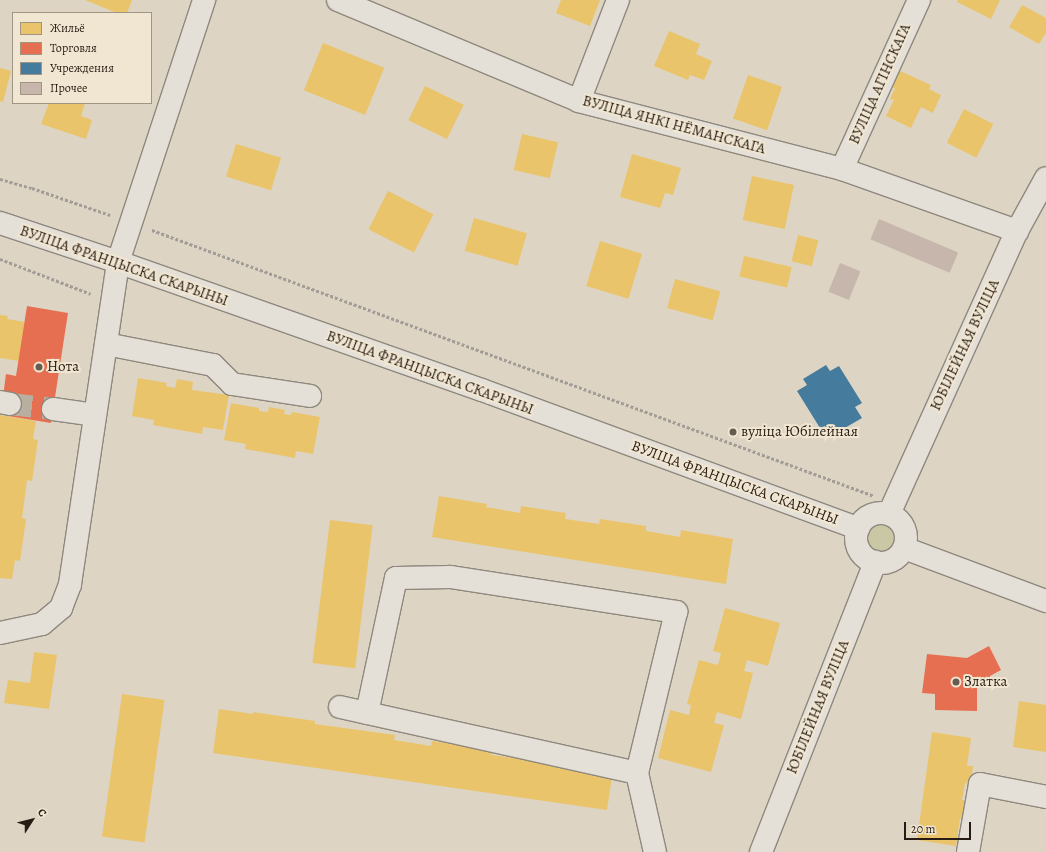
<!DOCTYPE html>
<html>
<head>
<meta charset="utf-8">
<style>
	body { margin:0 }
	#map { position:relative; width:1046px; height:852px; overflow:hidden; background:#ddd4c3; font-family:Alegreya,serif }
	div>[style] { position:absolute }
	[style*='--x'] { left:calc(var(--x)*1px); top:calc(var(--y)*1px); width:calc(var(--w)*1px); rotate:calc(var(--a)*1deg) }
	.green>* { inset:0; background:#cac7a4 }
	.round { border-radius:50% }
	.homes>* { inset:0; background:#e9c46a; transform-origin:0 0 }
	.shops>* { inset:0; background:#e76f51 }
	.public>* { inset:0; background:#457b9d }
	.building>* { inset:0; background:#c6b6ab; transform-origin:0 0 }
	.minor-tunnel>* { height:22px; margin-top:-11px; transform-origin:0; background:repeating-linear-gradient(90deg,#b9afa0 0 22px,transparent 0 33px) }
	.path>* { height:2.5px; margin-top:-1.25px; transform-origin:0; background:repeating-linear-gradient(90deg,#a29d96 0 3px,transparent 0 5px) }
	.roads { filter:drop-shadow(1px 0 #8e887e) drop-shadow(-1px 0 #8e887e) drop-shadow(0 1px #8e887e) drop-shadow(0 -1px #8e887e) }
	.minor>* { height:22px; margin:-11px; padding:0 11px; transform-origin:11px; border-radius:11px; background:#e5e0d7 }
	.minor>.ring { margin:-11px; padding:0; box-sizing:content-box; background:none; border:22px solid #e5e0d7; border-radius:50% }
	.dots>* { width:11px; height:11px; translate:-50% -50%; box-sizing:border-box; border:2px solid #f0e6d1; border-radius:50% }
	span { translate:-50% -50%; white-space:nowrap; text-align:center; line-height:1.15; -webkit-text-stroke:4px #f0e6d1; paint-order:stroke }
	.street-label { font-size:15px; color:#271b13 }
	.poi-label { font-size:15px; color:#271b13 }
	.left { translate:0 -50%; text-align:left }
	.legend { position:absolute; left:12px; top:12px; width:140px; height:92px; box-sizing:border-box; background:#f0e6d1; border:1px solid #a09585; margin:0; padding:5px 7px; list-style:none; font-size:12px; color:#271b13 }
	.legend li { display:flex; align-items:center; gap:8px; height:20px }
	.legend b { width:20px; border:1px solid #a09585 }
	.north { position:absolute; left:12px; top:800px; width:40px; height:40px; -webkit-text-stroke:3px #f0e6d1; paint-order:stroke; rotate:54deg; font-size:11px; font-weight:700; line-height:16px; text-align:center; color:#271b13 }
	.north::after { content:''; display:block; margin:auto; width:14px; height:18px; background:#271b13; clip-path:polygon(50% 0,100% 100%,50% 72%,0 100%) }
	.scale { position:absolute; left:904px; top:822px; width:67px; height:18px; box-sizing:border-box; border:2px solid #271b13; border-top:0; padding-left:5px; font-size:12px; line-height:14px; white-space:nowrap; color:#271b13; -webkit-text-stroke:3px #f0e6d1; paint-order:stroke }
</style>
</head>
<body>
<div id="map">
	<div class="green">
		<div class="round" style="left:867px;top:525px;width:28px;height:28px"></div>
	</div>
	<div class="homes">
		<div style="clip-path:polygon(85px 0,132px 0,127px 13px,117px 13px)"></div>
		<div style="clip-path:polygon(561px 0,600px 0,590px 26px,556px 13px)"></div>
		<div style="clip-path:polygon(958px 0,1000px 0,991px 19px,957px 2px)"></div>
		<div style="clip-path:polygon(1022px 5px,1046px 18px,1046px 33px,1039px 44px,1009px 27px)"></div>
		<div style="clip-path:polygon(669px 31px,700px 44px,696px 54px,712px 61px,704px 80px,690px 75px,688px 80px,654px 66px)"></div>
		<div style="left:323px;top:43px;width:66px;height:51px;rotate:22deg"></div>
		<div style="clip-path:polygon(0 68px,11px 71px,3px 102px,0 101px)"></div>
		<div style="clip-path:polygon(900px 71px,931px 85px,929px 89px,941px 95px,933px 113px,921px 107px,911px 128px,886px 116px,894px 100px,890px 99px,895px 88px,892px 87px)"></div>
		<div style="left:748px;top:75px;width:36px;height:46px;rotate:19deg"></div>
		<div style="left:425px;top:86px;width:43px;height:38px;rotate:26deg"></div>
		<div style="clip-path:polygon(49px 103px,85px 103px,81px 116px,92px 120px,86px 139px,41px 124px)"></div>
		<div style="left:964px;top:109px;width:33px;height:38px;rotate:27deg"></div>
		<div style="left:522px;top:134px;width:37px;height:37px;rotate:13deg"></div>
		<div style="left:236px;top:144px;width:47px;height:34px;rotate:17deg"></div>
		<div style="clip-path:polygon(632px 154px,681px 168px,673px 195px,665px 193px,660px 208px,620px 197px)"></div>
		<div style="left:752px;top:176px;width:43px;height:45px;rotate:12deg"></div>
		<div style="left:388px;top:191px;width:51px;height:43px;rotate:27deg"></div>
		<div style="left:474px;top:218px;width:55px;height:34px;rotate:16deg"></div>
		<div style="left:798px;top:235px;width:21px;height:27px;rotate:14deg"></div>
		<div style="left:600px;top:241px;width:44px;height:47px;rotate:17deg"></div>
		<div style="left:744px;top:256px;width:49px;height:21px;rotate:13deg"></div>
		<div style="left:675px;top:279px;width:47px;height:30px;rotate:15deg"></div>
		<div style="clip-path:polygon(0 315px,8px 316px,7px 319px,25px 322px,19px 361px,0 358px)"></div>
		<div style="clip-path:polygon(138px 378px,167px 383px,166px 386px,175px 388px,177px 379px,193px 382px,192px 390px,229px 395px,223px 430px,203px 427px,202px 434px,153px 425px,154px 420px,132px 416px)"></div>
		<div style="clip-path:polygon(231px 403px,259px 408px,259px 411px,268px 412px,269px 407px,285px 410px,284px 414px,291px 415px,292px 412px,320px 417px,313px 454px,296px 451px,295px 458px,245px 449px,246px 444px,224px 440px)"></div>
		<div style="clip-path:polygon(0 415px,36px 421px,33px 439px,38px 440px,32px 481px,27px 480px,22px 518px,26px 519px,20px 561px,15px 560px,12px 579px,0 578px)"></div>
		<div style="clip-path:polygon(439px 496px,487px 504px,486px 507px,520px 513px,521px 506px,566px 513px,565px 519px,599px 524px,600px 519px,646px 526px,646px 531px,680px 537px,681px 530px,733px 539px,726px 584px,432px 537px)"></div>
		<div style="left:330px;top:520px;width:43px;height:144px;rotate:7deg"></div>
		<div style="clip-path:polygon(725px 608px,780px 623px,768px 666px,747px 660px,744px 671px,753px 673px,741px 719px,717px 712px,714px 723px,724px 725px,711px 772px,658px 758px,670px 710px,689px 715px,691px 705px,687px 704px,699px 660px,718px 665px,721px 653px,713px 651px)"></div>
		<div style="clip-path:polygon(34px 652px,57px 655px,49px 709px,4px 703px,8px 680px,30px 683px)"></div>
		<div style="left:122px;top:694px;width:43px;height:144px;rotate:8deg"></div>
		<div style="clip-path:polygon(1019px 701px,1046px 705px,1046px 752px,1013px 747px)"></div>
		<div style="clip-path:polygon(219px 709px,253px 714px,253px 712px,315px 721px,315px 724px,395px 735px,394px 740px,431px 746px,432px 741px,493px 750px,492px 755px,513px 758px,514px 753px,613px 770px,607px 810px,213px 753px)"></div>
		<div style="clip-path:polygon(932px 732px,971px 738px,967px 766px,973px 766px,971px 784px,965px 783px,962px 800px,969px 801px,967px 819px,960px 818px,956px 846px,917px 840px)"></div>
	</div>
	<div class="shops">
		<div style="clip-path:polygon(27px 306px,68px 313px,51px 423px,8px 416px,11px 398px,3px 397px,6px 374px,16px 376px)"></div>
		<div style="clip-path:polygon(989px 646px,1001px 670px,990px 676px,988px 687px,977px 688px,977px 711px,935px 710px,935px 694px,922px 693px,927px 654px,967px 658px)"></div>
	</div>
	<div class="public">
		<div style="clip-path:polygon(826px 365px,830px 371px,839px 366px,862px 403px,855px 407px,862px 418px,831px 436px,825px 426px,820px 428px,797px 391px,807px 385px,803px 379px)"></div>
	</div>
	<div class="building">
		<div style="left:879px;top:219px;width:86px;height:22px;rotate:23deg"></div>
		<div style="left:840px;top:263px;width:22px;height:31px;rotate:22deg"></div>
	</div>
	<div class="minor-tunnel">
		<div style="--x:10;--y:404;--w:43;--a:6.6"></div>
	</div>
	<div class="path">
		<div style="--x:0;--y:179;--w:33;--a:16"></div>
		<div style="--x:32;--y:188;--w:83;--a:19.1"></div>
		<div style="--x:152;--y:230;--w:769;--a:20.22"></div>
		<div style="--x:0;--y:259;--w:97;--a:21"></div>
	</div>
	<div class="roads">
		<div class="minor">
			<div style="--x:338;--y:0;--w:261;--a:22.7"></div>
			<div style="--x:579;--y:101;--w:272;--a:14.5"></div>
			<div style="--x:842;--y:169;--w:186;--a:19.5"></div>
			<div style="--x:579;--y:101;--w:108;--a:-68.9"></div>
			<div style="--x:842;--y:169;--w:186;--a:-65.5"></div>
			<div style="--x:0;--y:223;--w:124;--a:18.3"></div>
			<div style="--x:118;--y:262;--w:386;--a:19.4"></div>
			<div style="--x:482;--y:390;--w:401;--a:20.2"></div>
			<div style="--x:106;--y:344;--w:109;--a:11.1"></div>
			<div style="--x:213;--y:365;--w:27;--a:45"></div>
			<div style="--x:232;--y:384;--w:79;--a:8.7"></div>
			<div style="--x:0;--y:402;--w:10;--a:11"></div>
			<div style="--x:53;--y:409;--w:42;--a:8.1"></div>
			<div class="ring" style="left:856px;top:513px;width:28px;height:28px"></div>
			<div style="--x:889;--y:514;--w:311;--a:-65.7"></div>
			<div style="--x:1017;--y:231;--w:60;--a:-61.3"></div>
			<div style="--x:904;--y:548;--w:152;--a:20.5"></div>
			<div style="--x:0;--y:633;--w:43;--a:-12.1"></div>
			<div style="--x:42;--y:624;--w:25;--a:-40"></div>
			<div style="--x:61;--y:608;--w:26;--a:-69"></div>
			<div style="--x:70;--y:584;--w:326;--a:-81.5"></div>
			<div style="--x:118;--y:262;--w:276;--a:-71.8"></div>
			<div style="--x:340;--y:707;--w:304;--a:12.5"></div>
			<div style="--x:637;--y:773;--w:81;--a:77.2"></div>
			<div style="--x:367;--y:713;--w:138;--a:-77.9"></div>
			<div style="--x:396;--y:578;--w:55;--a:-1"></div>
			<div style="--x:451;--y:577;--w:228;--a:8.8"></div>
			<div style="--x:676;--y:612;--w:166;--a:103.6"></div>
			<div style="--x:761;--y:852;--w:312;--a:-68.5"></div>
			<div style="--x:968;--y:852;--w:69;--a:-80"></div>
			<div style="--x:980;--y:784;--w:67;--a:11.1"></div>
		</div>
	</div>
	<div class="dots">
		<div style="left:39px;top:367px;background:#675c51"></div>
		<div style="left:733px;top:432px;background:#675c51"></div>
		<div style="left:956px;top:682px;background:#675c51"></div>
	</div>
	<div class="street-label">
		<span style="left:880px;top:84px;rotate:-66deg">ВУЛІЦА АГІНСКАГА</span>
		<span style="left:674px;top:125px;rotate:15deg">ВУЛІЦА ЯНКІ НЁМАНСКАГА</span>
		<span style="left:124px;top:266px;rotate:19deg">ВУЛІЦА ФРАНЦЫСКА СКАРЫНЫ</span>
		<span style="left:965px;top:345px;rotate:-65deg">ЮБІЛЕЙНАЯ ВУЛІЦА</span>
		<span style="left:430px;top:373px;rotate:20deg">ВУЛІЦА ФРАНЦЫСКА СКАРЫНЫ</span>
		<span style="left:735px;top:483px;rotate:20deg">ВУЛІЦА ФРАНЦЫСКА СКАРЫНЫ</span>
		<span style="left:818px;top:707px;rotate:-68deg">ЮБІЛЕЙНАЯ ВУЛІЦА</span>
	</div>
	<div class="poi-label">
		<span class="left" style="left:47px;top:367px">Нота</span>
		<span class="left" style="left:741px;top:432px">вуліца Юбілейная</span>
		<span class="left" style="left:964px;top:682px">Златка</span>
	</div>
	<ul class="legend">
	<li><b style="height:11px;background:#e9c46a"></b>Жильё</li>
	<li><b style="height:11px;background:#e76f51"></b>Торговля</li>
	<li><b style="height:11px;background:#457b9d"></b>Учреждения</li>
	<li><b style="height:11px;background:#c6b6ab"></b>Прочее</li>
	</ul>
	<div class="north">С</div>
	<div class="scale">20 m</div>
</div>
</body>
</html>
